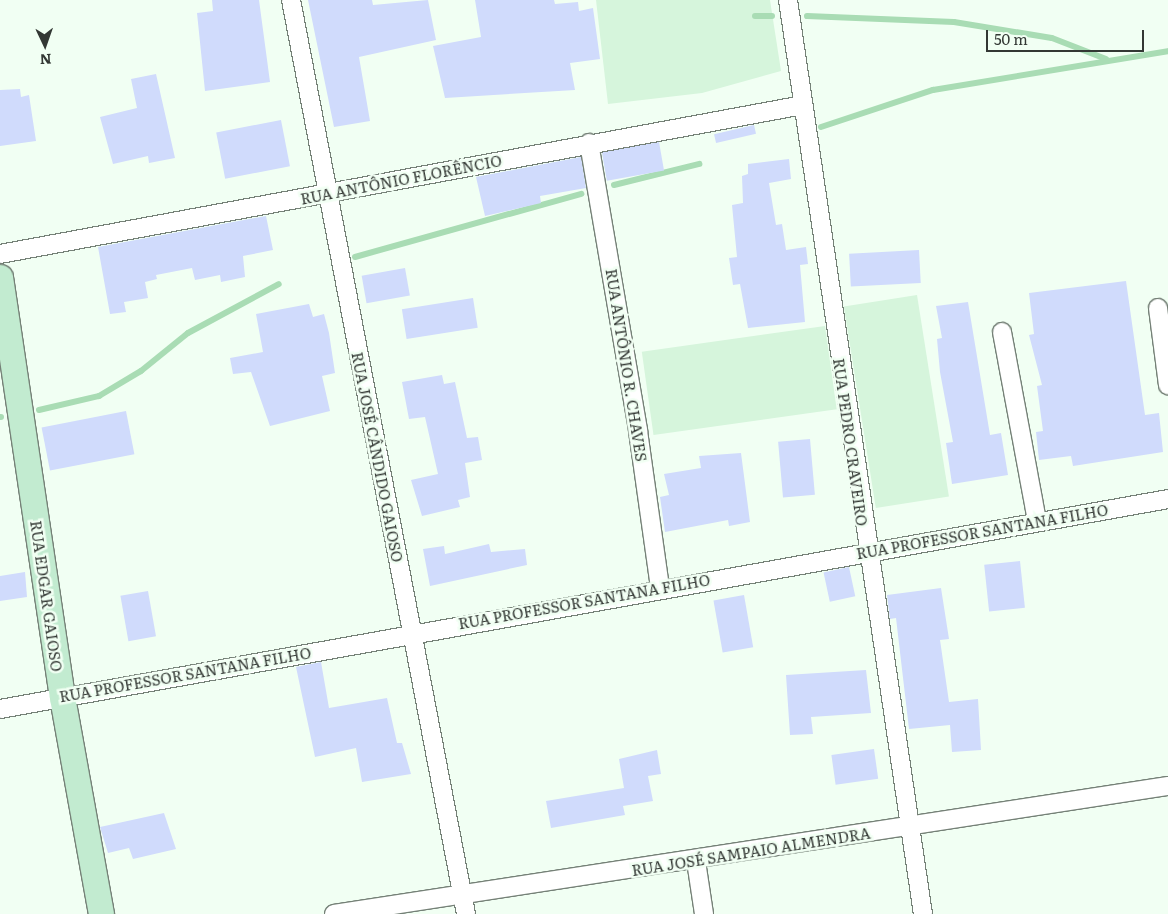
<!DOCTYPE html>
<html>
<head>
<meta charset="utf-8">
<style>
	body { margin:0 }
	#map { position:relative; width:1168px; height:914px; overflow:hidden; background:#f1fff3; font-family:Literata,serif }
	div>[style] { position:absolute }
	[style*='--x'] { left:calc(var(--x)*1px); top:calc(var(--y)*1px); width:calc(var(--w)*1px); rotate:calc(var(--a)*1deg) }
	.green>* { inset:0; background:#d6f5dc; transform-origin:0 0 }
	.stream>* { height:6px; margin:-3px; padding:0 3px; transform-origin:3px; border-radius:3px; background:#a9dcb4 }
	.building>* { inset:0; background:#d0dbfc; transform-origin:0 0 }
	.roads { filter:drop-shadow(1px 0 #758177) drop-shadow(-1px 0 #758177) drop-shadow(0 1px #758177) drop-shadow(0 -1px #758177) }
	.minor>* { height:18px; margin:-9px; padding:0 9px; transform-origin:9px; border-radius:9px; background:#fff }
	.secondary>* { height:25px; margin:-12.5px; padding:0 12.5px; transform-origin:12.5px; border-radius:12.5px; background:#c2ebd0 }
	span { translate:-50% -50%; white-space:nowrap; text-align:center; line-height:1.15; -webkit-text-stroke:5px #f1fff3; paint-order:stroke }
	.street-label { font-size:15px; color:#333834 }
	.north { position:absolute; left:20px; top:20px; width:50px; height:50px; -webkit-text-stroke:4px #f1fff3; paint-order:stroke; rotate:177deg; font-size:14px; font-weight:700; line-height:20px; text-align:center; color:#333834 }
	.north::after { content:''; display:block; margin:auto; width:18px; height:22px; background:#333834; clip-path:polygon(50% 0,100% 100%,50% 72%,0 100%) }
	.scale { position:absolute; left:986px; top:30px; width:158px; height:22px; box-sizing:border-box; border:2px solid #333834; border-top:0; padding-left:6px; font-size:15px; line-height:18px; white-space:nowrap; color:#333834; -webkit-text-stroke:4px #f1fff3; paint-order:stroke }
</style>
</head>
<body>
<div id="map">
	<div class="green">
		<div style="clip-path:polygon(596px 0,770px 0,781px 71px,702px 93px,608px 104px)"></div>
		<div style="left:917px;top:295px;width:204px;height:74px;rotate:81deg"></div>
		<div style="left:825px;top:326px;width:84px;height:185px;rotate:82deg"></div>
	</div>
	<div class="stream">
		<div style="--x:755;--y:16;--w:17;--a:0"></div>
		<div style="--x:807;--y:16;--w:147;--a:2.3"></div>
		<div style="--x:954;--y:22;--w:99;--a:9.3"></div>
		<div style="--x:1052;--y:38;--w:58;--a:21.3"></div>
		<div style="--x:821;--y:127;--w:118;--a:-18.3"></div>
		<div style="--x:933;--y:90;--w:238;--a:-9.4"></div>
		<div style="--x:614;--y:185;--w:88;--a:-13.9"></div>
		<div style="--x:355;--y:257;--w:235;--a:-15.6"></div>
		<div style="--x:39;--y:410;--w:62;--a:-13.1"></div>
		<div style="--x:99;--y:396;--w:49;--a:-30.8"></div>
		<div style="--x:141;--y:371;--w:60;--a:-39"></div>
		<div style="--x:188;--y:333;--w:103;--a:-28.3"></div>
		<div style="--x:0;--y:417;--w:1;--a:0"></div>
	</div>
	<div class="building">
		<div style="clip-path:polygon(212px 0,259px 0,270px 82px,205px 91px,197px 13px,213px 11px)"></div>
		<div style="clip-path:polygon(308px 0,372px 0,373px 5px,428px 0,436px 40px,359px 57px,370px 121px,334px 127px)"></div>
		<div style="clip-path:polygon(475px 0,554px 0,555px 4px,578px 2px,579px 11px,593px 8px,600px 59px,570px 63px,575px 90px,445px 98px,433px 46px,481px 37px)"></div>
		<div style="clip-path:polygon(156px 74px,175px 158px,149px 163px,148px 156px,113px 164px,100px 117px,137px 108px,131px 79px)"></div>
		<div style="clip-path:polygon(20px 89px,21px 97px,29px 95px,36px 141px,0 146px,0 90px)"></div>
		<div style="left:281px;top:120px;width:47px;height:66px;rotate:79deg"></div>
		<div style="left:754px;top:125px;width:9px;height:41px;rotate:77deg"></div>
		<div style="left:659px;top:142px;width:29px;height:58px;rotate:80deg"></div>
		<div style="clip-path:polygon(581px 157px,586px 188px,540px 196px,541px 203px,485px 216px,476px 177px)"></div>
		<div style="clip-path:polygon(789px 159px,791px 179px,769px 183px,776px 225px,782px 224px,786px 250px,806px 247px,808px 264px,800px 265px,805px 322px,748px 328px,740px 284px,733px 285px,729px 258px,737px 257px,732px 205px,743px 203px,742px 176px,748px 174px,748px 164px)"></div>
		<div style="clip-path:polygon(266px 216px,273px 250px,243px 256px,245px 277px,221px 282px,220px 275px,195px 280px,192px 268px,156px 275px,157px 279px,145px 282px,148px 298px,124px 302px,126px 312px,110px 314px,98px 247px)"></div>
		<div style="left:919px;top:250px;width:33px;height:70px;rotate:87deg"></div>
		<div style="left:405px;top:268px;width:28px;height:44px;rotate:80deg"></div>
		<div style="clip-path:polygon(1126px 281px,1145px 415px,1159px 413px,1163px 452px,1073px 466px,1071px 456px,1039px 460px,1036px 432px,1043px 431px,1037px 386px,1042px 385px,1029px 335px,1034px 334px,1029px 293px)"></div>
		<div style="left:473px;top:298px;width:30px;height:72px;rotate:81deg"></div>
		<div style="clip-path:polygon(968px 302px,990px 435px,1001px 433px,1008px 475px,952px 484px,946px 443px,953px 442px,940px 372px,937px 339px,942px 338px,936px 306px)"></div>
		<div style="clip-path:polygon(309px 304px,313px 317px,324px 314px,329px 333px,335px 373px,322px 376px,330px 411px,270px 426px,251px 372px,233px 374px,230px 358px,263px 352px,256px 314px)"></div>
		<div style="clip-path:polygon(442px 375px,444px 384px,455px 382px,467px 438px,478px 437px,482px 460px,465px 463px,470px 497px,458px 500px,460px 507px,422px 516px,411px 480px,438px 474px,425px 417px,409px 419px,402px 382px)"></div>
		<div style="left:126px;top:411px;width:44px;height:86px;rotate:79deg"></div>
		<div style="left:810px;top:439px;width:56px;height:32px;rotate:85deg"></div>
		<div style="clip-path:polygon(741px 453px,750px 522px,729px 526px,728px 520px,665px 532px,660px 497px,669px 495px,664px 474px,701px 468px,699px 456px)"></div>
		<div style="clip-path:polygon(489px 544px,491px 552px,525px 549px,527px 565px,430px 586px,423px 549px,444px 546px,445px 554px)"></div>
		<div style="left:1020px;top:561px;width:47px;height:36px;rotate:84deg"></div>
		<div style="left:849px;top:567px;width:30px;height:26px;rotate:78deg"></div>
		<div style="clip-path:polygon(25px 572px,27px 597px,0 601px,0 576px)"></div>
		<div style="clip-path:polygon(941px 588px,949px 639px,940px 640px,949px 702px,978px 699px,981px 750px,952px 752px,950px 725px,909px 729px,896px 618px,890px 619px,887px 595px)"></div>
		<div style="left:148px;top:591px;width:46px;height:28px;rotate:80deg"></div>
		<div style="left:744px;top:595px;width:53px;height:31px;rotate:80deg"></div>
		<div style="clip-path:polygon(321px 662px,329px 708px,387px 698px,397px 743px,402px 743px,411px 774px,362px 782px,356px 748px,315px 757px,296px 667px)"></div>
		<div style="clip-path:polygon(866px 670px,871px 713px,811px 717px,813px 734px,790px 735px,786px 675px)"></div>
		<div style="left:874px;top:749px;width:30px;height:43px;rotate:82deg"></div>
		<div style="clip-path:polygon(657px 750px,661px 774px,648px 776px,653px 801px,623px 806px,625px 815px,551px 828px,546px 801px,624px 788px,619px 759px)"></div>
		<div style="clip-path:polygon(164px 813px,176px 849px,133px 859px,129px 848px,108px 853px,100px 827px)"></div>
	</div>
	<div class="roads">
		<div class="minor">
			<div style="--x:291;--y:0;--w:931;--a:79.16"></div>
			<div style="--x:788;--y:0;--w:924;--a:81.6"></div>
			<div style="--x:589;--y:143;--w:292;--a:80.3"></div>
			<div style="--x:638;--y:431;--w:158;--a:82"></div>
			<div style="--x:0;--y:254;--w:817;--a:-10.51"></div>
			<div style="--x:1158;--y:308;--w:78;--a:82.6"></div>
			<div style="--x:1002;--y:332;--w:192;--a:79.5"></div>
			<div style="--x:0;--y:709;--w:1187;--a:-10.19"></div>
			<div style="--x:696;--y:861;--w:54;--a:81.4"></div>
			<div style="--x:334;--y:914;--w:844;--a:-8.73"></div>
		</div>
		<div class="secondary">
			<div style="--x:0;--y:277;--w:425;--a:81.6"></div>
			<div style="--x:62;--y:697;--w:220;--a:79.8"></div>
		</div>
	</div>
	<div class="street-label">
		<span style="left:401px;top:179px;rotate:-11deg">RUA ANTÔNIO FLORÊNCIO</span>
		<span style="left:627px;top:365px;rotate:81deg">RUA ANTÔNIO R. CHAVES</span>
		<span style="left:851px;top:442px;rotate:82deg">RUA PEDRO CRAVEIRO</span>
		<span style="left:378px;top:457px;rotate:79deg">RUA JOSÉ CÂNDIDO GAIOSO</span>
		<span style="left:982px;top:531px;rotate:-10deg">RUA PROFESSOR SANTANA FILHO</span>
		<span style="left:47px;top:596px;rotate:82deg">RUA EDGAR GAIOSO</span>
		<span style="left:584px;top:601px;rotate:-10deg">RUA PROFESSOR SANTANA FILHO</span>
		<span style="left:185px;top:674px;rotate:-10deg">RUA PROFESSOR SANTANA FILHO</span>
		<span style="left:751px;top:851px;rotate:-9deg">RUA JOSÉ SAMPAIO ALMENDRA</span>
	</div>
	<div class="north">N</div>
	<div class="scale">50 m</div>
</div>
</body>
</html>
